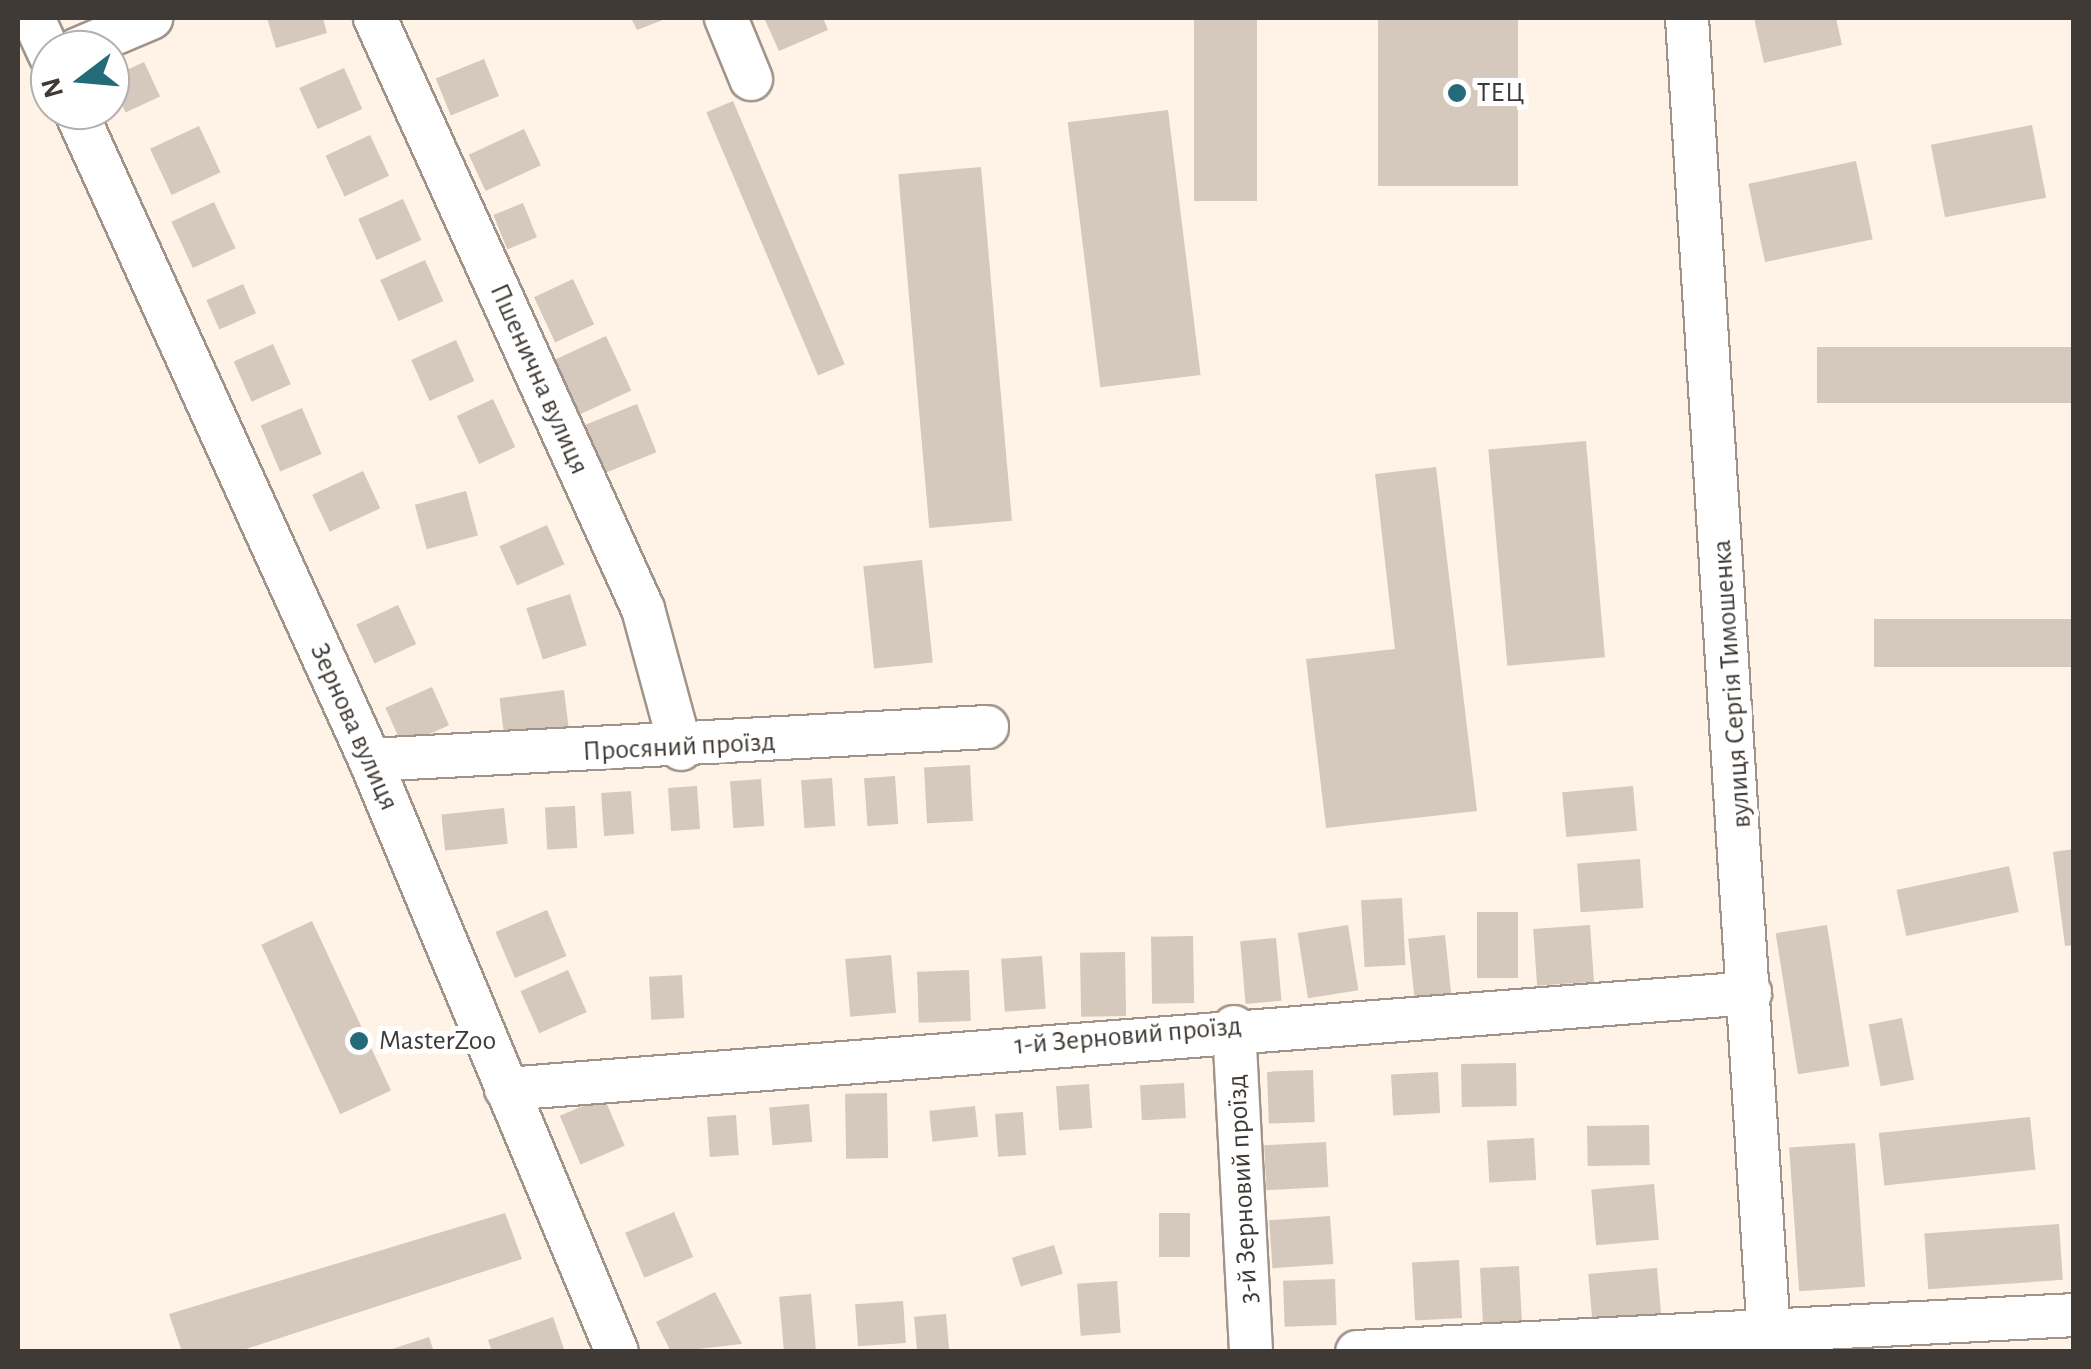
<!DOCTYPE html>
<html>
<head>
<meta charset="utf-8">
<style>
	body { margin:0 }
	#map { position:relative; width:2091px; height:1369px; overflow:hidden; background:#fff2e7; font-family:"Alegreya Sans",sans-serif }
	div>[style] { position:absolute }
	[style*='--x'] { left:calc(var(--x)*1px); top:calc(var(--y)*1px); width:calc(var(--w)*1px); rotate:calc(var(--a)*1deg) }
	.building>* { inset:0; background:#d5c8bd; transform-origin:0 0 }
	.roads { filter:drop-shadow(2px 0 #a0948a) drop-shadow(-2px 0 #a0948a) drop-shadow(0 2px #a0948a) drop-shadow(0 -2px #a0948a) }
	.minor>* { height:42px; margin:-21px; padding:0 21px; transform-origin:21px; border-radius:21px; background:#fff }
	.dots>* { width:28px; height:28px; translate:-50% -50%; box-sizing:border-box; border:5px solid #fff; border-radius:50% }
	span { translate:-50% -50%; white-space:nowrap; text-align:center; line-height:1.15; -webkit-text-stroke:10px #fff; paint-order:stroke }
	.poi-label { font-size:28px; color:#3f3a35 }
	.left { translate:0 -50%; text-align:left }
	.street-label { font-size:28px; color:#3f3a35 }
	.frame { position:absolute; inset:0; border:20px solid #3f3a35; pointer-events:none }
	.north { position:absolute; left:30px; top:30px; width:100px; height:100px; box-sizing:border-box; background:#fff; border:2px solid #b2b0ae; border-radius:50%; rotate:254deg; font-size:28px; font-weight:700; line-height:40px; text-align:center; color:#3f3a35 }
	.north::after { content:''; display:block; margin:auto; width:35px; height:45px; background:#246b79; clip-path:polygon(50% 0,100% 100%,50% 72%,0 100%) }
</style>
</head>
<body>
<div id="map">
	<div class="building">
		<div style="clip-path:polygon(267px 18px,323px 18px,327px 33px,276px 48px)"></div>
		<div style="clip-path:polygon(631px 18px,668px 18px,637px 30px)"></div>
		<div style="clip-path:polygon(764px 18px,823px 18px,828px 30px,779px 51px)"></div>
		<div style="left:1194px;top:18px;width:63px;height:183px"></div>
		<div style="left:1378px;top:18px;width:140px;height:168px"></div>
		<div style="clip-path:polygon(1754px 18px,1836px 18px,1842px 45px,1764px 63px)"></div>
		<div style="left:484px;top:59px;width:40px;height:52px;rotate:68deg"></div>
		<div style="left:144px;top:62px;width:38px;height:38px;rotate:65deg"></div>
		<div style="left:344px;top:68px;width:45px;height:49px;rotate:66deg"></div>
		<div style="left:733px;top:101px;width:286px;height:29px;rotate:67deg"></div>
		<div style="left:1168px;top:110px;width:267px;height:101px;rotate:83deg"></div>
		<div style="left:2032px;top:125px;width:74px;height:103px;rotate:79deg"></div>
		<div style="left:199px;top:126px;width:51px;height:54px;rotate:65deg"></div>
		<div style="left:524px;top:129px;width:40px;height:61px;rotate:65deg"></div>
		<div style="left:370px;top:135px;width:45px;height:49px;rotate:65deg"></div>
		<div style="left:1856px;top:161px;width:80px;height:110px;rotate:78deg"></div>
		<div style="left:981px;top:167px;width:355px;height:83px;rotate:85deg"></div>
		<div style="left:403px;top:199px;width:45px;height:49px;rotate:66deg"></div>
		<div style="left:214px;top:202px;width:51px;height:47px;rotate:65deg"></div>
		<div style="left:523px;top:203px;width:37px;height:32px;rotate:68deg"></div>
		<div style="left:425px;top:260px;width:45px;height:49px;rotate:66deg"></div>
		<div style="left:573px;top:279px;width:50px;height:43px;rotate:65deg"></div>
		<div style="left:243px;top:284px;width:32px;height:40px;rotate:66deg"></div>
		<div style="left:606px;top:336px;width:60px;height:60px;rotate:65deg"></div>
		<div style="left:456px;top:340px;width:45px;height:49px;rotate:66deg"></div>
		<div style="left:273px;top:344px;width:44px;height:43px;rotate:66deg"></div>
		<div style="left:2074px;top:347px;width:56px;height:257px;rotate:90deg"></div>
		<div style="left:493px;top:399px;width:53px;height:40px;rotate:65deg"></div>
		<div style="left:637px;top:404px;width:52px;height:63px;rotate:68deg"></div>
		<div style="left:302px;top:408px;width:50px;height:45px;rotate:67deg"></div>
		<div style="left:1586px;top:441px;width:217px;height:98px;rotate:85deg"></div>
		<div style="clip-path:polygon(1436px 467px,1477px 811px,1326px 828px,1306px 659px,1395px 649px,1375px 474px)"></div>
		<div style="left:363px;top:471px;width:41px;height:56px;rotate:65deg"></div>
		<div style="left:466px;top:491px;width:46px;height:53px;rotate:75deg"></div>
		<div style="left:547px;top:525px;width:43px;height:52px;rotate:66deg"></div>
		<div style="left:922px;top:560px;width:103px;height:59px;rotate:84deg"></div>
		<div style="left:570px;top:594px;width:54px;height:46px;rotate:72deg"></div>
		<div style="left:398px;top:605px;width:43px;height:46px;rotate:65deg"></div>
		<div style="left:2074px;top:619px;width:48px;height:200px;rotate:90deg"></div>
		<div style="left:432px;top:687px;width:42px;height:51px;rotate:66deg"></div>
		<div style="left:564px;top:690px;width:39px;height:65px;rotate:83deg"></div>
		<div style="left:970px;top:765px;width:56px;height:46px;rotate:87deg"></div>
		<div style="left:895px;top:776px;width:48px;height:31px;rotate:86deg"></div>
		<div style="left:832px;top:778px;width:48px;height:31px;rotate:86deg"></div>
		<div style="left:761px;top:779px;width:47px;height:31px;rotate:86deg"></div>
		<div style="left:697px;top:786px;width:43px;height:29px;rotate:86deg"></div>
		<div style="left:1633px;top:786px;width:45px;height:71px;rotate:85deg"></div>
		<div style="left:631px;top:791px;width:43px;height:30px;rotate:86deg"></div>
		<div style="left:575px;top:806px;width:42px;height:30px;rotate:87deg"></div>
		<div style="left:504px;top:808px;width:36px;height:63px;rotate:84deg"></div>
		<div style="clip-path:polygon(2074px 849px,2074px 945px,2065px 946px,2053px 852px)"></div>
		<div style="left:1640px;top:859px;width:49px;height:63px;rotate:86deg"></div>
		<div style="left:2009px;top:866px;width:47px;height:115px;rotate:78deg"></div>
		<div style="left:1402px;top:898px;width:67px;height:41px;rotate:87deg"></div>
		<div style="left:547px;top:910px;width:50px;height:56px;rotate:67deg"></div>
		<div style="left:1477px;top:912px;width:41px;height:66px"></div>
		<div style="left:312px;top:921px;width:187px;height:56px;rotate:65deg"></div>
		<div style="left:1348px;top:925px;width:66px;height:51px;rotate:81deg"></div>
		<div style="left:1590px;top:925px;width:57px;height:57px;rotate:86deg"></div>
		<div style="left:1827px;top:925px;width:143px;height:52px;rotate:81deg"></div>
		<div style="left:1445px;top:935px;width:60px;height:37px;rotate:84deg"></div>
		<div style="left:1193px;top:936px;width:67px;height:42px;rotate:89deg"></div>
		<div style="left:1276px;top:938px;width:63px;height:36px;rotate:85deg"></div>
		<div style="left:1125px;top:952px;width:64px;height:45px;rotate:89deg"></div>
		<div style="left:891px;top:955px;width:58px;height:46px;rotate:85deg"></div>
		<div style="left:1042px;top:956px;width:53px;height:41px;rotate:86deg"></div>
		<div style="left:568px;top:970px;width:46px;height:52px;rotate:66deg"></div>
		<div style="left:969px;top:970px;width:51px;height:52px;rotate:88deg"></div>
		<div style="left:682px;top:975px;width:43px;height:33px;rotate:87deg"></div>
		<div style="left:1902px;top:1018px;width:63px;height:34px;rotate:79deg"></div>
		<div style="left:1516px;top:1063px;width:43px;height:55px;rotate:89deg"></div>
		<div style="left:1313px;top:1070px;width:52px;height:46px;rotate:88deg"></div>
		<div style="left:1438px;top:1072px;width:41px;height:47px;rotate:87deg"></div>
		<div style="left:1184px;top:1083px;width:35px;height:44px;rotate:87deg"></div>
		<div style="left:1089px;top:1084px;width:44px;height:33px;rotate:86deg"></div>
		<div style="left:887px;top:1093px;width:65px;height:42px;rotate:89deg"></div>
		<div style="left:604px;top:1097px;width:53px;height:48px;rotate:67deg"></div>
		<div style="left:809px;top:1104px;width:38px;height:40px;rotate:85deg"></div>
		<div style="left:975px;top:1106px;width:31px;height:46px;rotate:84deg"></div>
		<div style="left:1023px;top:1112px;width:43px;height:28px;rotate:86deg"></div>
		<div style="left:736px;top:1115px;width:40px;height:29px;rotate:86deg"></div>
		<div style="left:2030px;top:1117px;width:53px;height:152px;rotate:84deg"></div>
		<div style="left:1649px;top:1125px;width:40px;height:62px;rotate:89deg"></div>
		<div style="left:1534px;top:1138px;width:42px;height:47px;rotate:87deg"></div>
		<div style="left:1326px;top:1142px;width:45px;height:62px;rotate:87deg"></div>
		<div style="left:1855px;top:1143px;width:144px;height:66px;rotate:86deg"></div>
		<div style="left:1654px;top:1184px;width:56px;height:63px;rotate:85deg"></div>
		<div style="left:674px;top:1212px;width:49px;height:53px;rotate:67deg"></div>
		<div style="clip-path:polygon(505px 1213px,522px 1259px,237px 1352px,182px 1352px,169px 1314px)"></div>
		<div style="left:1159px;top:1213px;width:31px;height:44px"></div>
		<div style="left:1330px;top:1216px;width:48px;height:61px;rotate:86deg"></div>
		<div style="left:2059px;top:1224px;width:56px;height:135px;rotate:86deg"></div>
		<div style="left:1054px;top:1245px;width:30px;height:44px;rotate:73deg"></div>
		<div style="left:1459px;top:1260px;width:58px;height:47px;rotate:87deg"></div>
		<div style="left:1519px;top:1266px;width:57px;height:39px;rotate:87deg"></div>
		<div style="left:1657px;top:1268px;width:46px;height:69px;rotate:85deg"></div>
		<div style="left:1335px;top:1279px;width:46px;height:52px;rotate:88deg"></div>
		<div style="left:1117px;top:1281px;width:52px;height:40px;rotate:86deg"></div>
		<div style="clip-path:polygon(715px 1292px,742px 1344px,671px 1352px,656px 1322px)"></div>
		<div style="left:811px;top:1294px;width:58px;height:32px;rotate:85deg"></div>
		<div style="left:903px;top:1301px;width:42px;height:48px;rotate:86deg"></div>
		<div style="left:946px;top:1314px;width:38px;height:32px;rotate:85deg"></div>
		<div style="clip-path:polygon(553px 1317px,565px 1352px,492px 1352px,488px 1340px)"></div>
		<div style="clip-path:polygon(429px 1337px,434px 1352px,386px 1352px,386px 1351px)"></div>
	</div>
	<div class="roads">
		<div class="minor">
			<div style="--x:33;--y:18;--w:41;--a:65.3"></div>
			<div style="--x:375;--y:18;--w:649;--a:65.61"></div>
			<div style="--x:643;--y:609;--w:145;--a:74.8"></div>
			<div style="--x:726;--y:18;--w:66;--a:67.7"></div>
			<div style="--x:1687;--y:18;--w:1337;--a:86.44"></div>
			<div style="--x:76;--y:50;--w:82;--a:-23.1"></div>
			<div style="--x:75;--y:110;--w:714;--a:65.59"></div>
			<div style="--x:370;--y:760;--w:641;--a:67.35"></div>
			<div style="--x:370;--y:760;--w:618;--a:-3.06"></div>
			<div style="--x:1234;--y:1027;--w:325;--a:87"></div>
			<div style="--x:506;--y:1089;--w:1248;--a:-4.41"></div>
			<div style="--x:1357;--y:1352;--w:718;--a:-2.95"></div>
		</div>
	</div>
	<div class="dots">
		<div style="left:1457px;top:93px;background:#246b79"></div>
		<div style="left:359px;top:1041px;background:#246b79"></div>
	</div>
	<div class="poi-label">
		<span class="left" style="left:1477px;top:93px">ТЕЦ</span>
		<span class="left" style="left:379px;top:1041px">MasterZoo</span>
	</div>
	<div class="street-label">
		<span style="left:539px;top:379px;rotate:66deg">Пшенична вулиця</span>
		<span style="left:1732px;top:684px;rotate:-94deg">вулиця Сергія Тимошенка</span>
		<span style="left:354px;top:727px;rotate:66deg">Зернова вулиця</span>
		<span style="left:679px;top:747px;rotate:-3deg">Просяний проїзд</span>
		<span style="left:1128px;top:1036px;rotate:-5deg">1-й Зерновий проїзд</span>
		<span style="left:1243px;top:1189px;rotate:-93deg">3-й Зерновий проїзд</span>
	</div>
	<div class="frame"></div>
	<div class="north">N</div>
</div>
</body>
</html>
